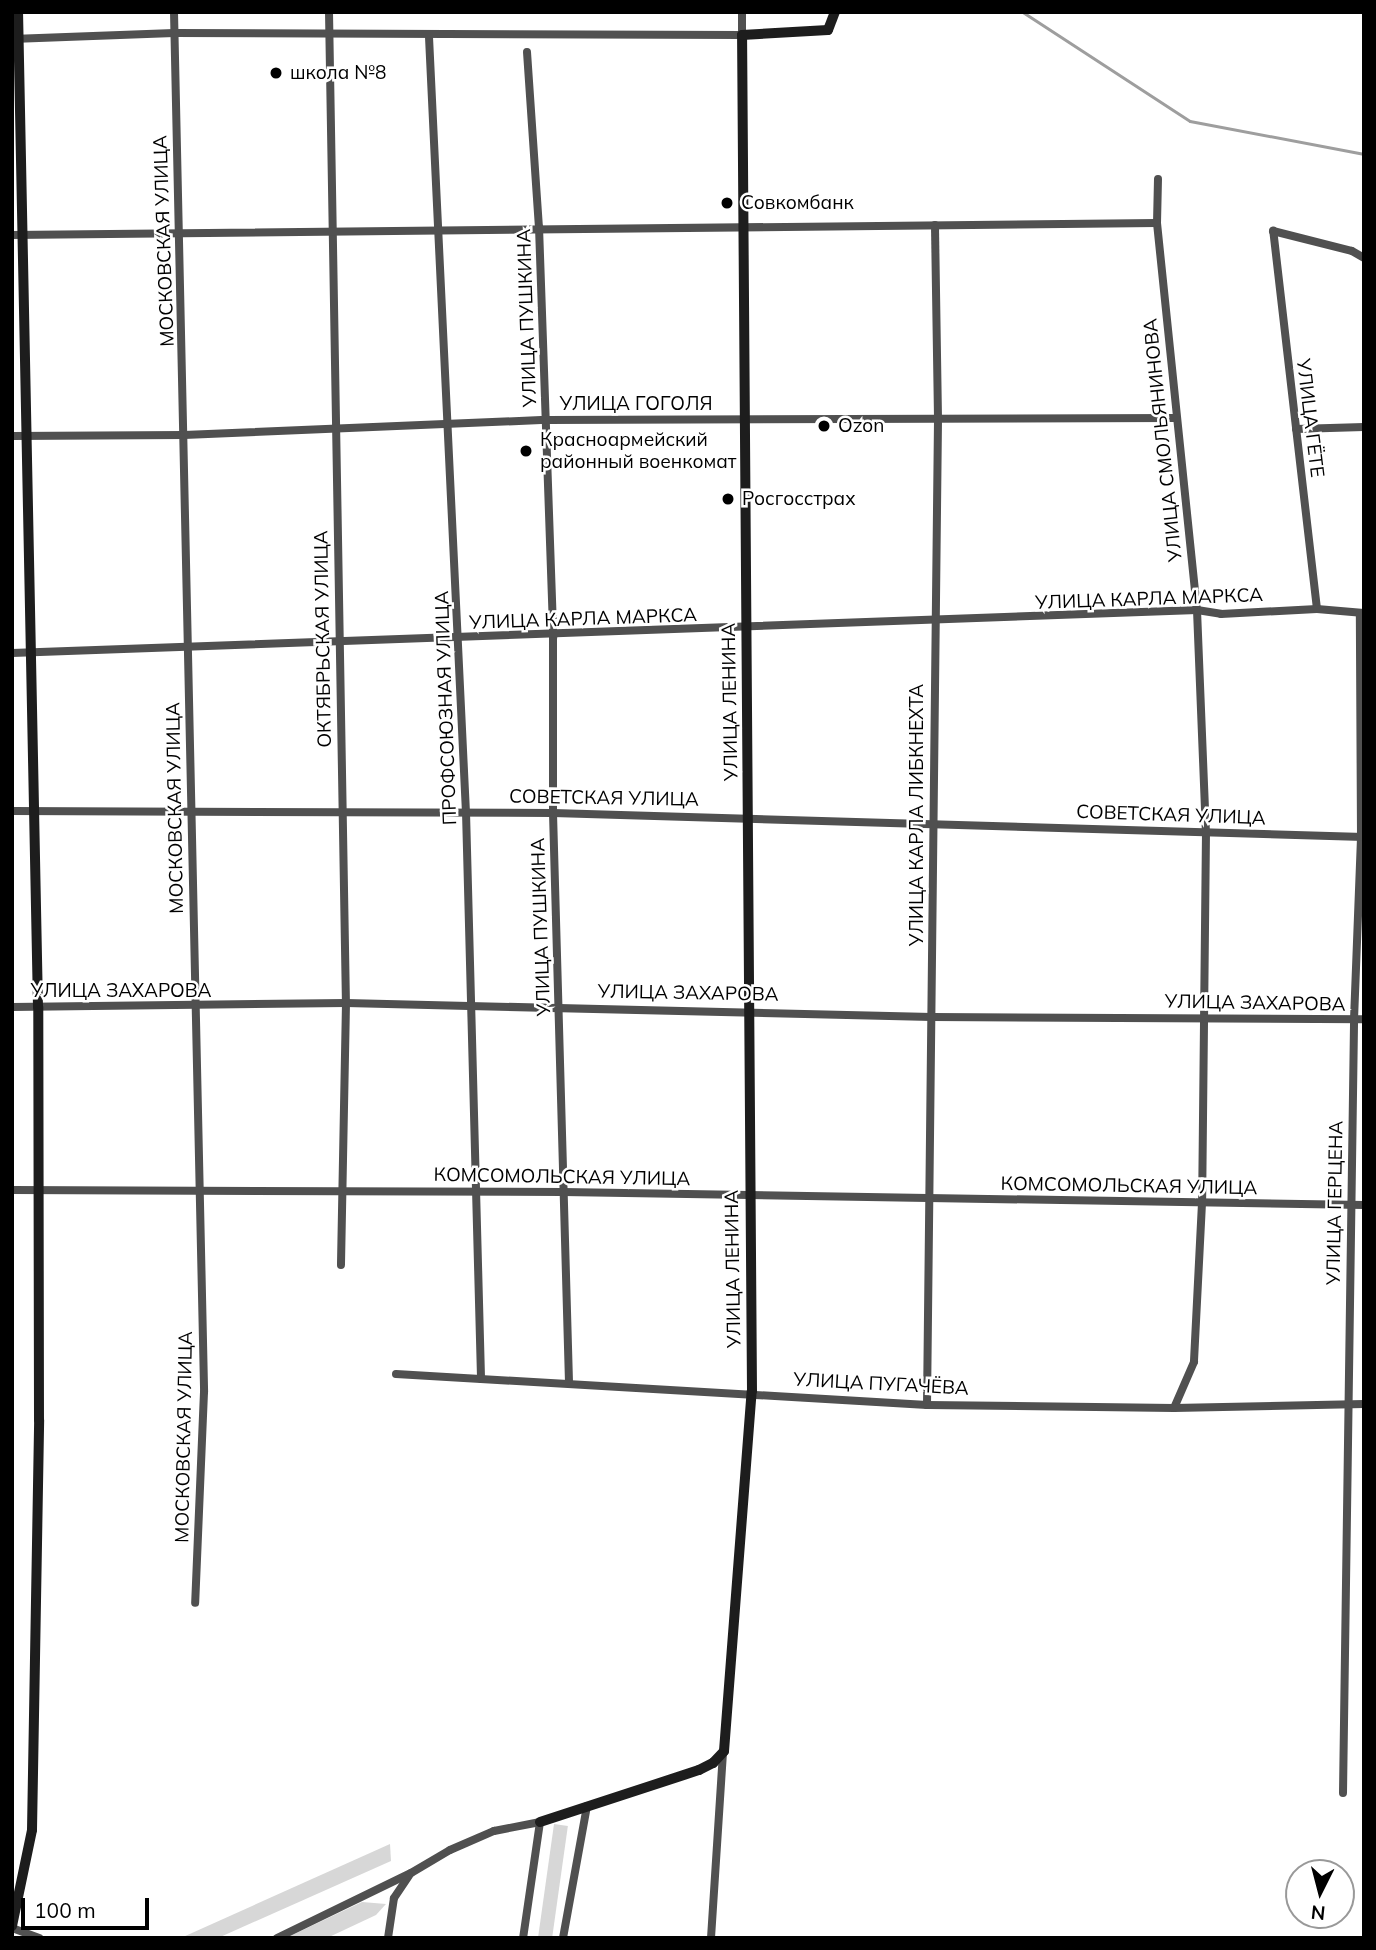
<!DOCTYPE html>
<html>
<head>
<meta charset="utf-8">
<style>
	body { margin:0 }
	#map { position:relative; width:1376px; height:1950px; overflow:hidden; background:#fff; font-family:Mulish,sans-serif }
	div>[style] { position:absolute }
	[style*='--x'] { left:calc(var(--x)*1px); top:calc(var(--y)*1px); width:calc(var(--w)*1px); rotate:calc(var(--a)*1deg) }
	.green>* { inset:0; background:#d7d7d7; transform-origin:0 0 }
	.stream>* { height:2.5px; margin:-1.25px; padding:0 1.25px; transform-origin:1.25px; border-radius:1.25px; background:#9e9e9e }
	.street>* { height:8px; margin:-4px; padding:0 4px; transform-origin:4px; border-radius:4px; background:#505050 }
	.secondary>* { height:10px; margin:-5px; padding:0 5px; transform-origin:5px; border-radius:5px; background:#1d1d1d }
	.dots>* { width:19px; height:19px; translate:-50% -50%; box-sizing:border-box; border:4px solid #fff; border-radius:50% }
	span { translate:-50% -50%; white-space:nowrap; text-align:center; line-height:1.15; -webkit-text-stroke:5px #fff; paint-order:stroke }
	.poi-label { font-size:19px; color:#000 }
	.left { translate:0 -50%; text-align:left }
	.street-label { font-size:19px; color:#000 }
	.frame { position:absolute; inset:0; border:14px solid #000; pointer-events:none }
	.north { position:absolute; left:1285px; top:1859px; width:70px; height:70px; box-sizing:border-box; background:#fff; border:2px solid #999; border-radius:50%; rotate:186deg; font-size:19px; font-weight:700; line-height:28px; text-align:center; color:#000 }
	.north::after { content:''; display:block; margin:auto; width:24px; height:32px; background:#000; clip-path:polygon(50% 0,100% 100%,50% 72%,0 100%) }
	.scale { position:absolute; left:21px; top:1898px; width:128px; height:32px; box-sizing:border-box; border:4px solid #000; border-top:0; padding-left:9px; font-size:21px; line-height:24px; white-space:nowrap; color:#000; -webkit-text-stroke:5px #fff; paint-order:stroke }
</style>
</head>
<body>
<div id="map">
	<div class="green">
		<div style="left:554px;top:1824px;width:14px;height:115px;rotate:8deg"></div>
		<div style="clip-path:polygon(390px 1844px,391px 1861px,218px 1938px,183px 1937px)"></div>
		<div style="clip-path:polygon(362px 1902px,386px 1904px,376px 1915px,327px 1938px,286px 1938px)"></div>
	</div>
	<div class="stream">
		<div style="--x:1023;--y:12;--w:199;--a:33.1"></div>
		<div style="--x:1190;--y:121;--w:177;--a:10.7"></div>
	</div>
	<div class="street">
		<div style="--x:174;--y:12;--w:1380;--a:88.75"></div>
		<div style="--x:204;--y:1392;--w:211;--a:92.4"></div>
		<div style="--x:329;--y:12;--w:991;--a:89.02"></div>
		<div style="--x:346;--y:1003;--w:262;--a:91.1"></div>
		<div style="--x:429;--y:37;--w:776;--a:87.27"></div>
		<div style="--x:466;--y:812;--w:567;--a:88.48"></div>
		<div style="--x:12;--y:39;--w:162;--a:-2.1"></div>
		<div style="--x:174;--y:33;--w:568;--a:0.2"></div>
		<div style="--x:742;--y:35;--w:23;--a:-90"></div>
		<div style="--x:527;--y:52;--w:175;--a:86.1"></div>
		<div style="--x:539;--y:227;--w:410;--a:88"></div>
		<div style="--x:553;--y:637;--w:176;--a:90"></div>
		<div style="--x:553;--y:813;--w:568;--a:88.39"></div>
		<div style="--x:1158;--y:179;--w:44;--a:91.3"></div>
		<div style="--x:1157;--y:223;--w:389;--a:84.1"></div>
		<div style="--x:1197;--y:610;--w:222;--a:87.7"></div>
		<div style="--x:1206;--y:832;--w:371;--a:90.6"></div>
		<div style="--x:1202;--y:1203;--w:159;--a:92.9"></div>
		<div style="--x:1194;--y:1362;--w:50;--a:113.5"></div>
		<div style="--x:12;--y:235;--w:1145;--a:-0.6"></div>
		<div style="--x:1296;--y:429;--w:68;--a:-1.7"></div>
		<div style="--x:12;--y:436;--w:172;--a:-0.3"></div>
		<div style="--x:184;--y:435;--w:363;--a:-2.4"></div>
		<div style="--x:547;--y:420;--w:629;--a:-0.18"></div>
		<div style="--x:1317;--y:609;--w:381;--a:-96.6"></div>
		<div style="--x:1273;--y:231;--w:81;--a:14.2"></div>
		<div style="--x:1352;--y:251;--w:14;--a:30"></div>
		<div style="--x:12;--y:653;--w:1186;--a:-2.08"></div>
		<div style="--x:1197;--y:610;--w:24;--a:9"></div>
		<div style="--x:1221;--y:614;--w:96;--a:-3"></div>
		<div style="--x:1317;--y:609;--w:47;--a:4.9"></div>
		<div style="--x:12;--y:811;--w:541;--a:0.21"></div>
		<div style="--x:553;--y:813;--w:811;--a:1.7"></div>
		<div style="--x:12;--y:1007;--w:334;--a:-0.7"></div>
		<div style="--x:346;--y:1003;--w:586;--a:1.37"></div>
		<div style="--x:932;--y:1017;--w:432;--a:0.3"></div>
		<div style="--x:12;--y:1190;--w:551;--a:0.21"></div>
		<div style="--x:563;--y:1192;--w:801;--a:0.93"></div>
		<div style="--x:396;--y:1374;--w:532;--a:3.34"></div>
		<div style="--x:927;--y:1405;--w:247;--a:0.7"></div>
		<div style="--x:1174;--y:1408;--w:190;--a:-1.2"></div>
		<div style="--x:927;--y:1405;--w:987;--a:-89.36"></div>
		<div style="--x:938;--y:418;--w:193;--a:-90.9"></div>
		<div style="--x:1343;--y:1793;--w:773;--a:-89.18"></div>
		<div style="--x:1354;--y:1020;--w:183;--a:-87.8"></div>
		<div style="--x:1361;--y:837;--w:224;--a:-90.3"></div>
		<div style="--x:12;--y:1928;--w:29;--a:20"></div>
		<div style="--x:277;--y:1938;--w:149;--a:-25.9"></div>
		<div style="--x:411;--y:1873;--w:45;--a:-30.5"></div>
		<div style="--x:450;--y:1850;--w:48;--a:-23.4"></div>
		<div style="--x:494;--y:1831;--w:47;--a:-11.1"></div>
		<div style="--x:540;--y:1822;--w:117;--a:98.3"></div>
		<div style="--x:388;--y:1938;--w:40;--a:-81.5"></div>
		<div style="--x:394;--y:1898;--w:27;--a:-56"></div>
		<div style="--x:563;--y:1938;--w:134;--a:-79.7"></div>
		<div style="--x:711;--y:1938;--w:186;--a:-86.3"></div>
	</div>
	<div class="secondary">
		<div style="--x:540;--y:1822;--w:167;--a:-18.1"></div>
		<div style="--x:699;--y:1770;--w:16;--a:-27"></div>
		<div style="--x:713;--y:1763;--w:16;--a:-47"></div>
		<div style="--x:724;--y:1751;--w:361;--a:-85.6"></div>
		<div style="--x:752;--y:1391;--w:1356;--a:-90.42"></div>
		<div style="--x:742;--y:35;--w:86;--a:-3.3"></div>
		<div style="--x:828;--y:30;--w:19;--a:-69"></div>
		<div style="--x:12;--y:1926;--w:98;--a:-78.2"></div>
		<div style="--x:32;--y:1830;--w:410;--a:-89"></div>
		<div style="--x:39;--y:1420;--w:413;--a:-90.1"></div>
		<div style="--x:38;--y:1007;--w:995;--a:-91.15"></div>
	</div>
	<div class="dots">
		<div style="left:276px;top:73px;background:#000"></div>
		<div style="left:727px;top:203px;background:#000"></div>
		<div style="left:824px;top:426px;background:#000"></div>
		<div style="left:526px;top:451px;background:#000"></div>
		<div style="left:728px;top:499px;background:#000"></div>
	</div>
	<div class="poi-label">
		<span class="left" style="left:290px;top:73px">школа №8</span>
		<span class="left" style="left:741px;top:203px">Совкомбанк</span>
		<span class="left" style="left:838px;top:426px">Ozon</span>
		<span class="left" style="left:540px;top:451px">Красноармейский<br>районный военкомат</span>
		<span class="left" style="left:742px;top:499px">Росгосстрах</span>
	</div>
	<div class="street-label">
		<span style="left:164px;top:241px;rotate:-92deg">МОСКОВСКАЯ УЛИЦА</span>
		<span style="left:527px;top:318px;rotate:-92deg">УЛИЦА ПУШКИНА</span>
		<span style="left:636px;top:404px">УЛИЦА ГОГОЛЯ</span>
		<span style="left:1310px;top:418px;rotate:83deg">УЛИЦА ГЁТЕ</span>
		<span style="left:1163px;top:440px;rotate:-96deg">УЛИЦА СМОЛЬЯНИНОВА</span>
		<span style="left:1149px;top:599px;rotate:-2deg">УЛИЦА КАРЛА МАРКСА</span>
		<span style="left:583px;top:619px;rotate:-2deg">УЛИЦА КАРЛА МАРКСА</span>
		<span style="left:323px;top:639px;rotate:-91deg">ОКТЯБРЬСКАЯ УЛИЦА</span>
		<span style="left:730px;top:702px;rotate:-91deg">УЛИЦА ЛЕНИНА</span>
		<span style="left:446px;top:708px;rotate:-92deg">ПРОФСОЮЗНАЯ УЛИЦА</span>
		<span style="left:604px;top:798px;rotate:1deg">СОВЕТСКАЯ УЛИЦА</span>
		<span style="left:175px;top:808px;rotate:-91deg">МОСКОВСКАЯ УЛИЦА</span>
		<span style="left:917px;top:815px;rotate:-90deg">УЛИЦА КАРЛА ЛИБКНЕХТА</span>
		<span style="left:1171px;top:815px;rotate:2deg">СОВЕТСКАЯ УЛИЦА</span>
		<span style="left:541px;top:927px;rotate:-92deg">УЛИЦА ПУШКИНА</span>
		<span style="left:121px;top:991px">УЛИЦА ЗАХАРОВА</span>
		<span style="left:688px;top:993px;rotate:1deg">УЛИЦА ЗАХАРОВА</span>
		<span style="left:1255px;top:1003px;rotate:1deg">УЛИЦА ЗАХАРОВА</span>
		<span style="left:562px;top:1177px;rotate:1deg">КОМСОМОЛЬСКАЯ УЛИЦА</span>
		<span style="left:1129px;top:1186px;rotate:1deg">КОМСОМОЛЬСКАЯ УЛИЦА</span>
		<span style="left:1335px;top:1203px;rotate:-89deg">УЛИЦА ГЕРЦЕНА</span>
		<span style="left:733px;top:1269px;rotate:-91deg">УЛИЦА ЛЕНИНА</span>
		<span style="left:881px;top:1384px;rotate:3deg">УЛИЦА ПУГАЧЁВА</span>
		<span style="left:184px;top:1437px;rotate:-89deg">МОСКОВСКАЯ УЛИЦА</span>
	</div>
	<div class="frame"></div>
	<div class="north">N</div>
	<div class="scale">100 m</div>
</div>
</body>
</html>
